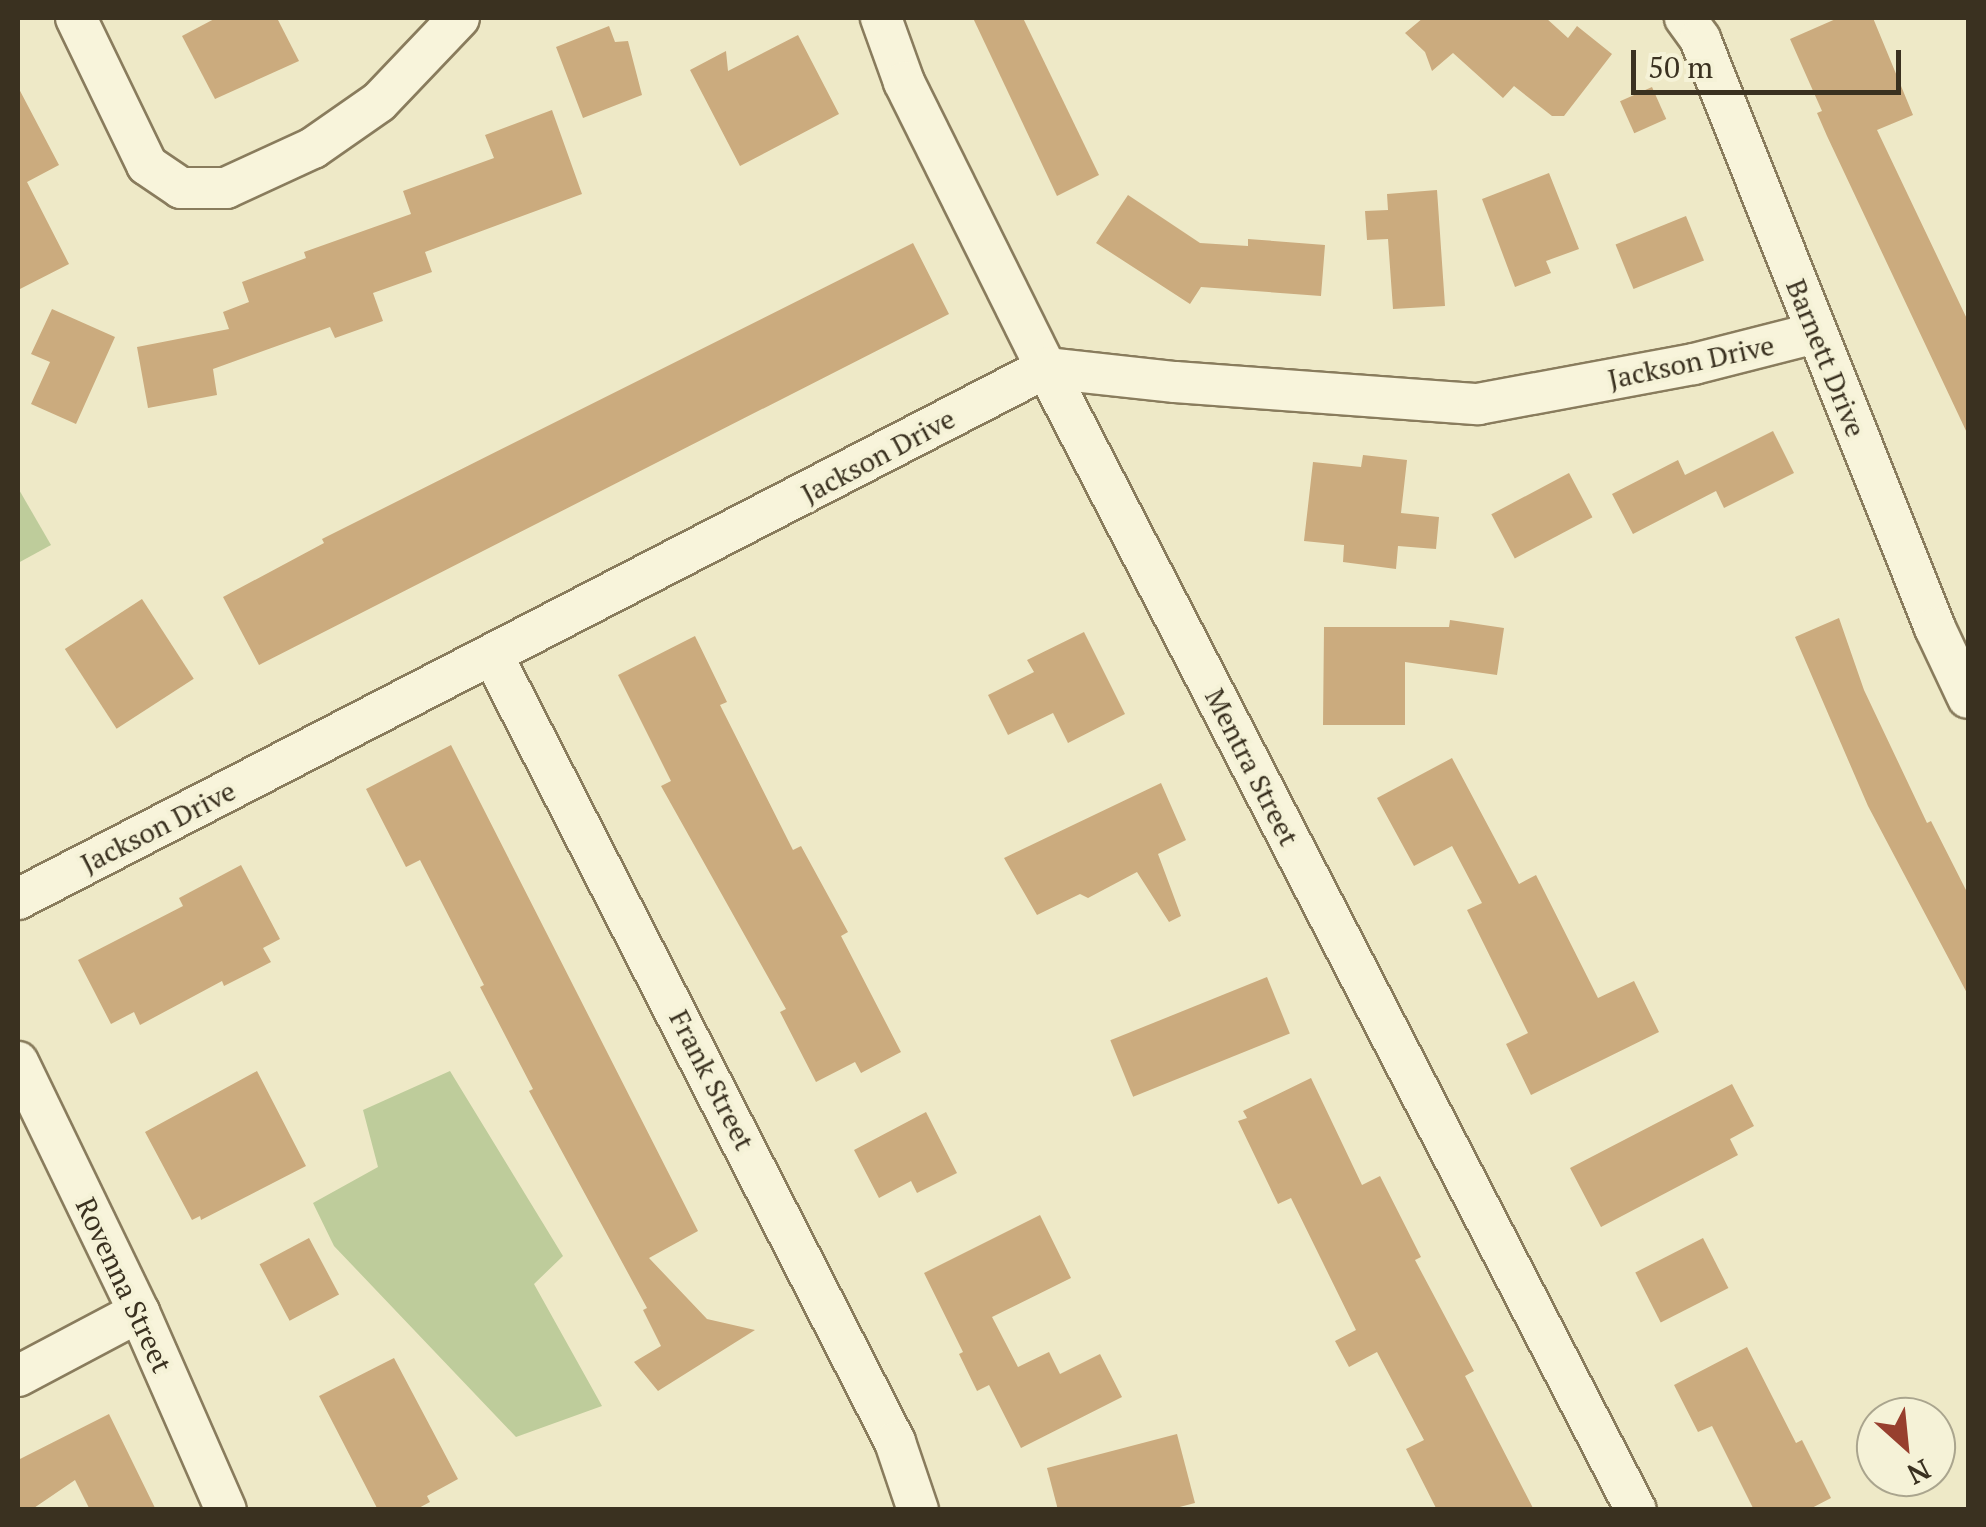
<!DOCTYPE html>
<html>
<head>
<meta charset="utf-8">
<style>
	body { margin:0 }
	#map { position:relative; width:1986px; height:1527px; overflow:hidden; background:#eee9c7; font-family:"PT Serif",serif }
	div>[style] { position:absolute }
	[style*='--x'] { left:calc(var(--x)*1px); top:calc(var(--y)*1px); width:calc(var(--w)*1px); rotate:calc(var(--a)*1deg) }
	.green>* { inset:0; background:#becc9b }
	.building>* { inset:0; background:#cbab7e; transform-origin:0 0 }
	.roads { filter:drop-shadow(2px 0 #897c5d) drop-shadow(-2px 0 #897c5d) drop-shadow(0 2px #897c5d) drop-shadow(0 -2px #897c5d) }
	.street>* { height:40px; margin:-20px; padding:0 20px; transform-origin:20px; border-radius:20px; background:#f8f4db }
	span { translate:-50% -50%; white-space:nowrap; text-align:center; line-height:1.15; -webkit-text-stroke:8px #f5f2d7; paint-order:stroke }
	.street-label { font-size:28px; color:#3a3120 }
	.frame { position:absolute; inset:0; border:20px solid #3a3120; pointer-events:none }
	.north { position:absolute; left:1856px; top:1397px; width:100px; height:100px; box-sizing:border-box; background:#f5f2d7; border:2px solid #aaa58e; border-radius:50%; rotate:153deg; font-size:28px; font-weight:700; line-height:40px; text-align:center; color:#3a3120 }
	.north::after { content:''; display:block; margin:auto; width:35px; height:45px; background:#973f2e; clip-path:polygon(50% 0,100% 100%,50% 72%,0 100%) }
	.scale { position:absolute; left:1631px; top:50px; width:270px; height:45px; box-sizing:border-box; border:5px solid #3a3120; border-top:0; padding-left:12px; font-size:30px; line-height:35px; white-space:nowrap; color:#3a3120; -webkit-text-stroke:8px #f5f2d7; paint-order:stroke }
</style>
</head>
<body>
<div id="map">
	<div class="green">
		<div style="clip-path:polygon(18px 488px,51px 545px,18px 563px)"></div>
		<div style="clip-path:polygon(450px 1071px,563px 1256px,534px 1284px,602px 1406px,516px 1437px,334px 1246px,313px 1203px,378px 1167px,363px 1110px)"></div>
	</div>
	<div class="building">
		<div style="clip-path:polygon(216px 18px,277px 18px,299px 61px,215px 99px,182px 36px)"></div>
		<div style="clip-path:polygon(973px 18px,1023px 18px,1099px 175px,1057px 196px)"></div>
		<div style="clip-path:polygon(1423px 18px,1546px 18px,1568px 38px,1577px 26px,1612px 54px,1564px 116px,1552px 116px,1514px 86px,1503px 98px,1453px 53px,1432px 71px,1425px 52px,1405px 33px)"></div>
		<div style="clip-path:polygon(1838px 18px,1873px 18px,1913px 115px,1877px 130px,1968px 321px,1968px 435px,1827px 136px,1817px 113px,1822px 111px,1790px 39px)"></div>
		<div style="clip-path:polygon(609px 26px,615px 42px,628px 41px,642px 95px,583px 118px,556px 47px)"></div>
		<div style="clip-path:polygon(798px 35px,839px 114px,740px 166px,690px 70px,726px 51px,728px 71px)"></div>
		<div style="clip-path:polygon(18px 87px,59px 165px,27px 182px,69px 264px,18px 290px)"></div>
		<div style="left:1652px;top:87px;width:35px;height:35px;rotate:66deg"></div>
		<div style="clip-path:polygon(552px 110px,582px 194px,425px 252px,432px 272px,373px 293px,383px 321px,335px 338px,330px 327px,213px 369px,217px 395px,148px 408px,137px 347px,229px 329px,223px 312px,249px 302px,242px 282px,306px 258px,304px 252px,411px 214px,403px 191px,494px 158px,485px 135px)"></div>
		<div style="clip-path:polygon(1549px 173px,1579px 249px,1546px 261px,1551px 273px,1515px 287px,1482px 199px)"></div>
		<div style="clip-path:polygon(1437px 190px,1445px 306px,1393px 309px,1388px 239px,1367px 240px,1365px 211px,1388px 210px,1387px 194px)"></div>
		<div style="clip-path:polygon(1128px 195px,1200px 243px,1248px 246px,1248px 239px,1325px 245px,1321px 296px,1201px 287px,1190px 304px,1096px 243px)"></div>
		<div style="left:1686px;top:216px;width:48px;height:76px;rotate:68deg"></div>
		<div style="clip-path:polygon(913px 243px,949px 314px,259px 665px,223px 597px,324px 543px,322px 539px)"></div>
		<div style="clip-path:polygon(52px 309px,115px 337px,76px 424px,31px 404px,50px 362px,31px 354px)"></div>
		<div style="clip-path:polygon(1773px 431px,1794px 473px,1724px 508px,1716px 491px,1633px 534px,1612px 494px,1678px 460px,1685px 475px)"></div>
		<div style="clip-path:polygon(1363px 455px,1407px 460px,1401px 513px,1439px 517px,1436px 549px,1398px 546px,1396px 569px,1343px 562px,1344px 545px,1304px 541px,1313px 462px,1361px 467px)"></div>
		<div style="left:1569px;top:473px;width:50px;height:88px;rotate:62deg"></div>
		<div style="left:142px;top:599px;width:95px;height:92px;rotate:57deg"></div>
		<div style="clip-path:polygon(1839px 618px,1864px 690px,1927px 823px,1931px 821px,1968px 894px,1968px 995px,1868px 806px,1795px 637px)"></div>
		<div style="clip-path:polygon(1450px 620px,1504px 628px,1497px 675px,1405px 662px,1405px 725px,1323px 725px,1324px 627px,1449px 627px)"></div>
		<div style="clip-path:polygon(1084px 632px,1125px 714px,1068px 743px,1053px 713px,1008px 735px,988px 695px,1034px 672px,1027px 660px)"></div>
		<div style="clip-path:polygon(695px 636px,727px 702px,720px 705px,793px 850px,801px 846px,848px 932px,841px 936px,901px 1052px,861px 1073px,855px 1062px,816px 1082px,780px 1012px,786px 1009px,661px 786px,671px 781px,618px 675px)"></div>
		<div style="clip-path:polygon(451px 745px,698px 1231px,649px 1258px,707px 1319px,755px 1330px,658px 1391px,634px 1362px,661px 1346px,643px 1310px,647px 1308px,529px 1091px,533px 1089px,480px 987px,484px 985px,420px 860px,406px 867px,366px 789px)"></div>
		<div style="clip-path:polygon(1452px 758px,1519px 884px,1536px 875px,1598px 998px,1634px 981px,1659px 1032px,1531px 1095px,1506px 1044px,1528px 1033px,1467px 910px,1482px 903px,1452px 846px,1414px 866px,1377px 798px)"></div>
		<div style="clip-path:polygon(1161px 783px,1186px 840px,1158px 854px,1181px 916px,1169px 922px,1137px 872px,1088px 898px,1080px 894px,1037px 915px,1004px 858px)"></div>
		<div style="clip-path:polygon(241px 865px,280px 939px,263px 948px,271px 962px,224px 986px,222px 981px,140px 1025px,134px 1012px,111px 1024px,78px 960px,183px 906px,179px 898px)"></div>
		<div style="left:1267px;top:977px;width:61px;height:169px;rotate:68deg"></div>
		<div style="clip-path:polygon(257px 1071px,306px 1166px,201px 1220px,200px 1216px,192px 1220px,145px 1132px)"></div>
		<div style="clip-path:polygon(1311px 1078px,1362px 1185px,1380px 1176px,1421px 1257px,1415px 1260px,1474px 1371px,1465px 1376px,1534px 1510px,1437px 1510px,1406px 1449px,1424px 1440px,1377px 1352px,1349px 1367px,1335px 1341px,1356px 1330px,1291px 1198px,1278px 1204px,1238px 1121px,1247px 1118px,1243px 1111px)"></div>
		<div style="clip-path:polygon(1732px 1084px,1754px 1126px,1730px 1139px,1738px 1155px,1601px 1227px,1570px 1168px)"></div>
		<div style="clip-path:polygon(926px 1112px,957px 1173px,917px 1193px,911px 1181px,879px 1198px,854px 1150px)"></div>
		<div style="clip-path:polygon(1040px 1215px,1071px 1278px,992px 1317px,1018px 1367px,1049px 1352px,1060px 1374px,1100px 1354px,1122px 1397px,1021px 1448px,989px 1385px,977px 1391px,959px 1354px,963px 1352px,924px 1273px)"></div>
		<div style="left:309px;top:1238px;width:64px;height:56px;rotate:62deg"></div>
		<div style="left:1703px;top:1238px;width:56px;height:76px;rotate:63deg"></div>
		<div style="clip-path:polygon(1747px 1347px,1796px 1443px,1802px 1440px,1831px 1498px,1808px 1510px,1754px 1510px,1712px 1426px,1698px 1432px,1674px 1385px)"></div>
		<div style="clip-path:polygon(394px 1358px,458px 1479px,427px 1496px,430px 1502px,415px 1510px,378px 1510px,319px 1396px)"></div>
		<div style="clip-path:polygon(109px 1414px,156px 1510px,90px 1510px,75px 1480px,31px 1510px,18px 1510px,18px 1460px)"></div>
		<div style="clip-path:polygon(1177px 1434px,1195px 1503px,1168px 1510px,1058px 1510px,1047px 1468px)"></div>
	</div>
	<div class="roads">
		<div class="street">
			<div style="--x:76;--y:18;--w:163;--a:64.2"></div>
			<div style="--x:147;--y:165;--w:41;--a:34.1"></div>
			<div style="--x:181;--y:188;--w:45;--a:0"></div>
			<div style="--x:226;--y:188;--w:96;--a:-24.7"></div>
			<div style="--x:313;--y:148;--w:80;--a:-34.9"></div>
			<div style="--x:379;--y:102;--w:116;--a:-46.4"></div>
			<div style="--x:881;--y:18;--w:68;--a:70.2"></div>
			<div style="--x:904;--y:82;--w:319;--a:63.6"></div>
			<div style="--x:1046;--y:368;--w:1285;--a:62.68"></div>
			<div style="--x:1685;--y:18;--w:26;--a:54"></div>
			<div style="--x:1700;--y:39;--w:634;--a:68.25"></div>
			<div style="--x:1935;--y:628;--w:77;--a:64.8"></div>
			<div style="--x:493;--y:656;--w:883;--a:62.91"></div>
			<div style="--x:895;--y:1442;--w:72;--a:71.3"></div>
			<div style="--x:18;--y:899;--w:1157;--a:-27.32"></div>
			<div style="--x:1046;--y:368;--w:130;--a:6.2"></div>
			<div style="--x:1175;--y:382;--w:304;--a:4.2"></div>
			<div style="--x:1478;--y:404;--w:220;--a:-10.5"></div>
			<div style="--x:1694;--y:364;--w:126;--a:-14.3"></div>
			<div style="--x:18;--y:1062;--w:278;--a:64.2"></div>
			<div style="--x:139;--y:1312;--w:216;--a:66.3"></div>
			<div style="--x:18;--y:1376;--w:137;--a:-27.9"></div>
		</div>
	</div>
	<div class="street-label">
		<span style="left:1826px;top:358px;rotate:68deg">Barnett Drive</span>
		<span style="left:1691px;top:362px;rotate:-12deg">Jackson Drive</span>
		<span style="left:878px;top:456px;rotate:-28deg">Jackson Drive</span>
		<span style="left:1252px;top:767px;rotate:63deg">Mentra Street</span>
		<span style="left:158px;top:827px;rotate:-27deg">Jackson Drive</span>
		<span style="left:712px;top:1080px;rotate:63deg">Frank Street</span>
		<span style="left:124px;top:1285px;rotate:65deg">Rovenna Street</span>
	</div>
	<div class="frame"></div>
	<div class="north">N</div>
	<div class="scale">50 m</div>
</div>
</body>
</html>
